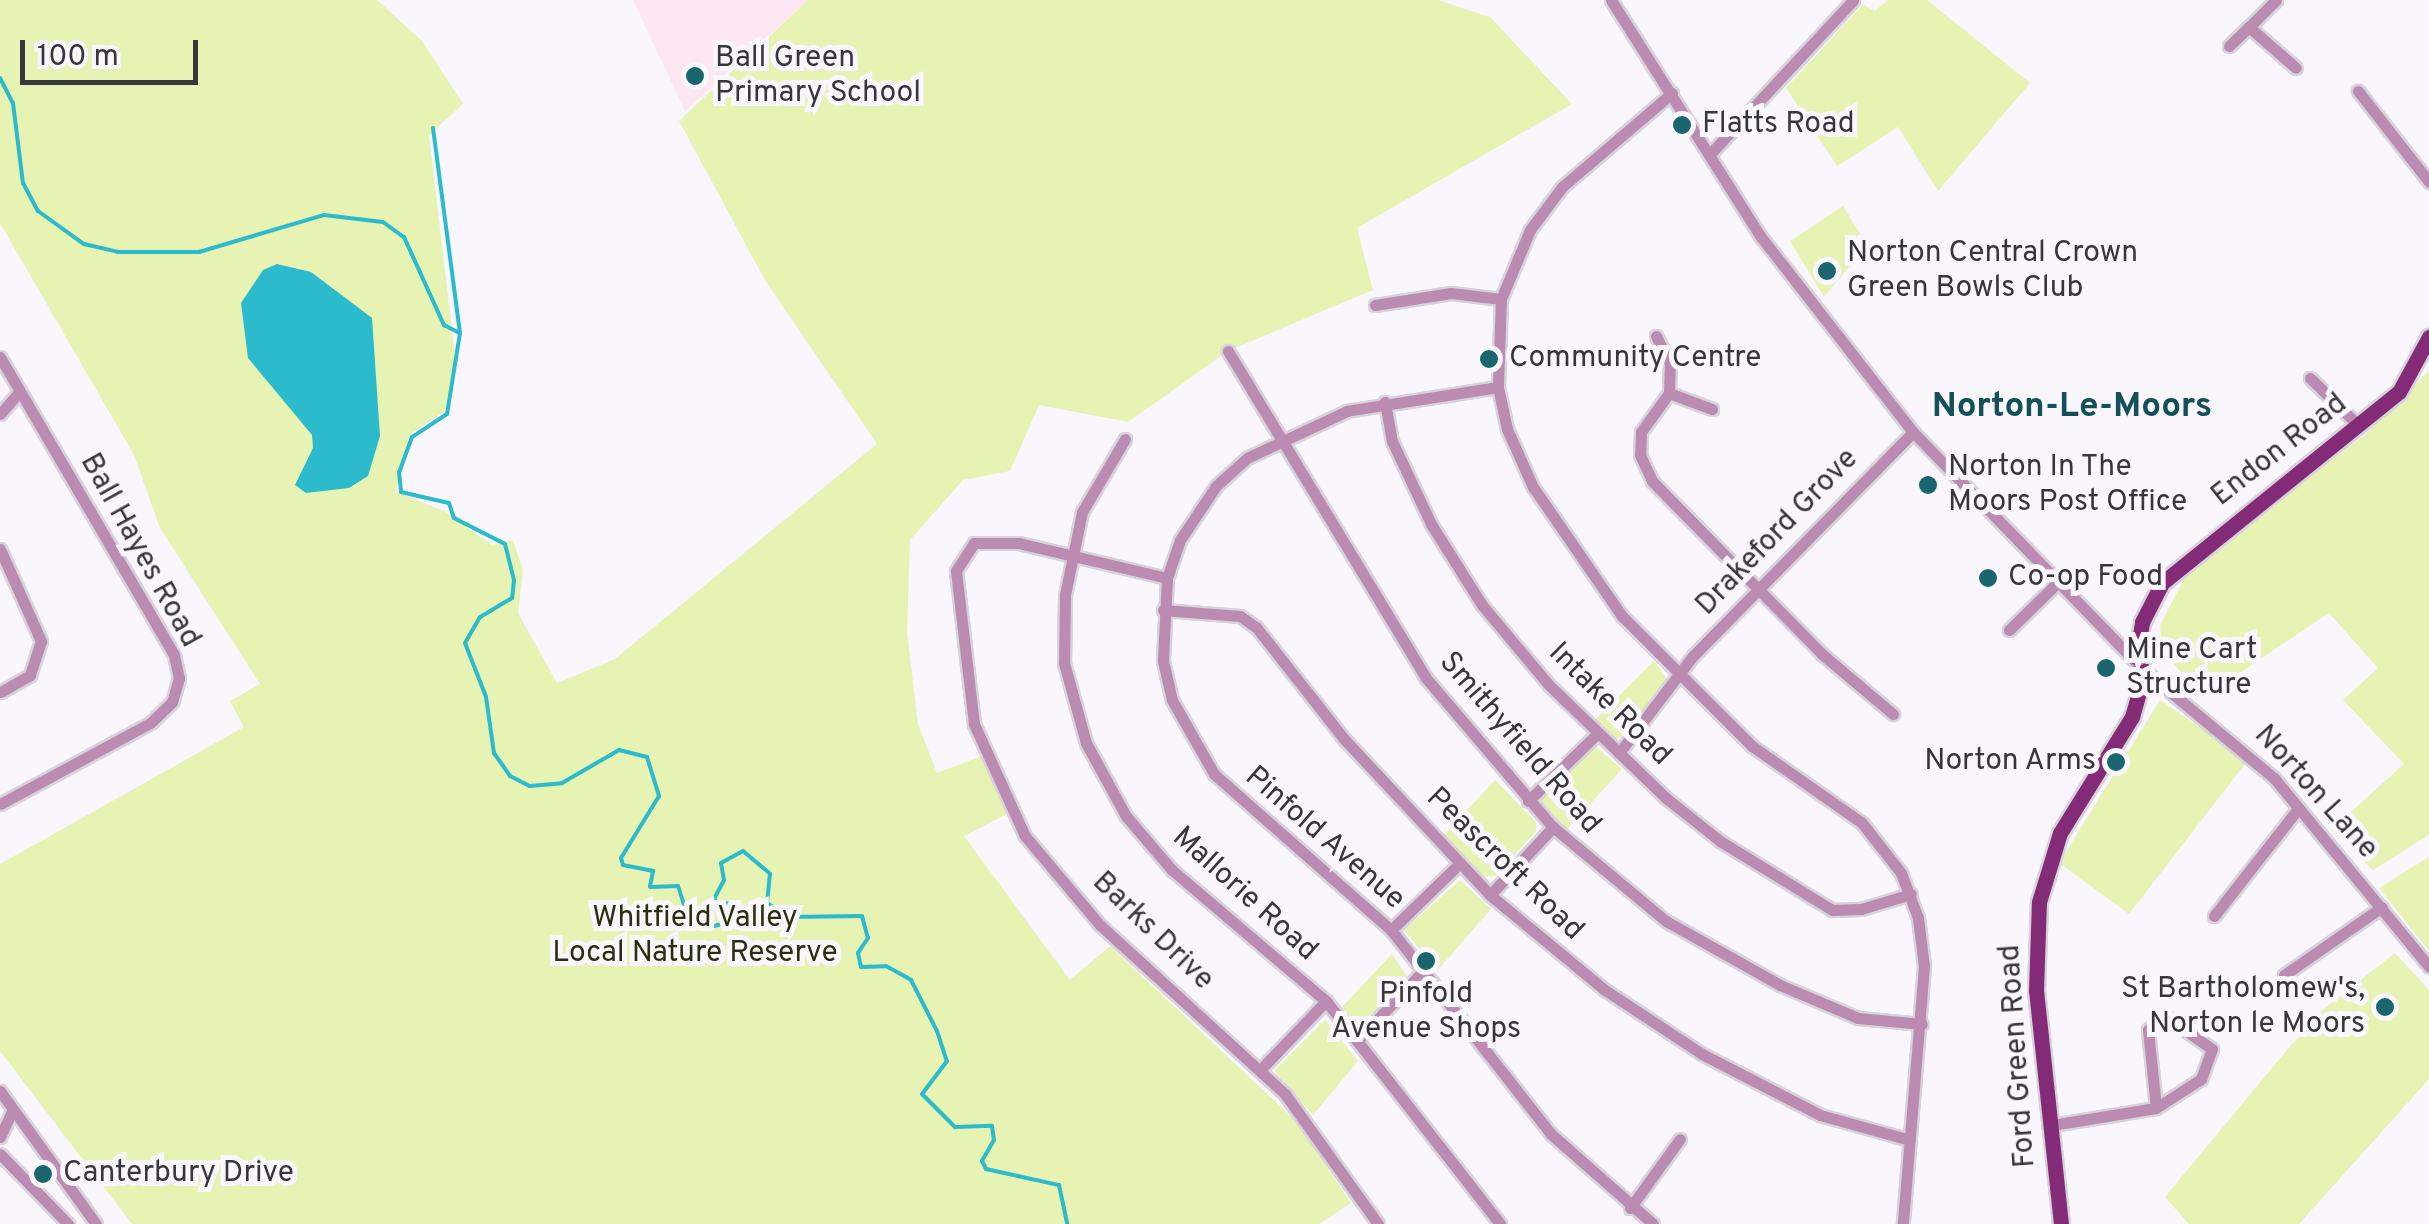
<!DOCTYPE html>
<html>
<head>
<meta charset="utf-8">
<style>
	body { margin:0 }
	#map { position:relative; width:2429px; height:1224px; overflow:hidden; background:#f9f6fe; font-family:Overpass,sans-serif }
	div>[style] { position:absolute }
	[style*='--x'] { left:calc(var(--x)*1px); top:calc(var(--y)*1px); width:calc(var(--w)*1px); rotate:calc(var(--a)*1deg) }
	.education>* { inset:0; background:#fee6f2 }
	.green>* { inset:0; background:#e6f3b2 }
	.water>* { inset:0; background:#2cbbcd }
	.stream>* { height:4px; margin:-2px; padding:0 2px; transform-origin:2px; border-radius:2px; background:#2cbbcd }
	.roads { filter:drop-shadow(2px 0 #d6d3db) drop-shadow(-2px 0 #d6d3db) drop-shadow(0 2px #d6d3db) drop-shadow(0 -2px #d6d3db) }
	.minor>* { height:11px; margin:-5.5px; padding:0 5.5px; transform-origin:5.5px; border-radius:5.5px; background:#bc8bb2 }
	.major>* { height:15px; margin:-7.5px; padding:0 7.5px; transform-origin:7.5px; border-radius:7.5px; background:#832b76 }
	.dots>* { width:28px; height:28px; translate:-50% -50%; box-sizing:border-box; border:5px solid #f9f6fe; border-radius:50% }
	span { translate:-50% -50%; white-space:nowrap; text-align:center; line-height:1.15; -webkit-text-stroke:10px #f9f6fe; paint-order:stroke }
	.poi-label { font-size:30px; color:#37363b }
	.left { translate:0 -50%; text-align:left }
	.right { translate:-100% -50%; text-align:right }
	.street-label { font-size:30px; color:#37363b }
	.park-label { font-size:30px; color:#2a3009 }
	.quarter-label { font-size:35px; color:#145057; font-weight:700 }
	.scale { position:absolute; left:20px; top:40px; width:178px; height:45px; box-sizing:border-box; border:5px solid #37363b; border-top:0; padding-left:12px; font-size:30px; line-height:35px; white-space:nowrap; color:#37363b; -webkit-text-stroke:8px #f9f6fe; paint-order:stroke }
</style>
</head>
<body>
<div id="map">
	<div class="education">
		<div style="clip-path:polygon(633px 0,808px 0,685px 111px)"></div>
	</div>
	<div class="green">
		<div style="clip-path:polygon(0 0,377px 0,422px 41px,463px 104px,429px 135px,456px 364px,444px 412px,410px 434px,396px 492px,444px 511px,492px 545px,513px 540px,523px 570px,518px 613px,557px 683px,615px 659px,877px 444px,766px 282px,679px 121px,808px 0,1438px 0,1490px 17px,1572px 104px,1357px 228px,1373px 290px,1228px 351px,1128px 422px,1039px 405px,1010px 471px,963px 480px,910px 540px,907px 632px,918px 724px,937px 773px,982px 756px,1007px 814px,964px 836px,1070px 980px,1110px 946px,1296px 1121px,1351px 1203px,1319px 1224px,132px 1224px,0 1051px,0 864px,244px 727px,230px 701px,260px 684px,160px 528px,134px 455px,0 223px)"></div>
		<div style="clip-path:polygon(1889px 0,1927px 0,2030px 83px,1938px 191px,1898px 127px,1837px 166px,1786px 88px,1863px 4px,1874px 11px)"></div>
		<div style="clip-path:polygon(1843px 206px,1867px 245px,1824px 297px,1790px 241px)"></div>
		<div style="clip-path:polygon(2429px 371px,2429px 835px,2373px 870px,2331px 830px,2404px 764px,2343px 700px,2378px 668px,2329px 613px,2204px 697px,2162px 651px,2160px 625px,2190px 568px,2366px 434px)"></div>
		<div style="clip-path:polygon(1654px 661px,1672px 685px,1630px 733px,1616px 739px,1596px 719px)"></div>
		<div style="clip-path:polygon(2160px 700px,2248px 760px,2129px 914px,2059px 863px)"></div>
		<div style="clip-path:polygon(1595px 746px,1622px 769px,1566px 830px,1539px 798px)"></div>
		<div style="clip-path:polygon(1495px 780px,1536px 822px,1536px 831px,1495px 876px,1482px 877px,1442px 837px)"></div>
		<div style="clip-path:polygon(2429px 857px,2429px 951px,2379px 888px)"></div>
		<div style="clip-path:polygon(1460px 880px,1491px 909px,1437px 971px,1404px 930px)"></div>
		<div style="clip-path:polygon(2395px 953px,2429px 990px,2429px 1079px,2299px 1224px,2189px 1224px,2165px 1197px,2316px 1015px)"></div>
		<div style="clip-path:polygon(1392px 954px,1408px 978px,1357px 1028px,1342px 1007px)"></div>
		<div style="clip-path:polygon(1325px 1020px,1358px 1061px,1313px 1115px,1274px 1071px)"></div>
	</div>
	<div class="water">
		<div style="clip-path:polygon(277px 264px,311px 272px,372px 318px,380px 436px,368px 476px,349px 488px,306px 493px,295px 485px,313px 448px,312px 435px,248px 358px,241px 303px,263px 270px)"></div>
	</div>
	<div class="stream">
		<div style="--x:0;--y:78;--w:28;--a:63"></div>
		<div style="--x:13;--y:103;--w:81;--a:82.9"></div>
		<div style="--x:23;--y:183;--w:32;--a:62"></div>
		<div style="--x:38;--y:211;--w:57;--a:35.7"></div>
		<div style="--x:84;--y:244;--w:35;--a:13"></div>
		<div style="--x:118;--y:252;--w:81;--a:0"></div>
		<div style="--x:199;--y:252;--w:130;--a:-16.5"></div>
		<div style="--x:324;--y:215;--w:59;--a:6.8"></div>
		<div style="--x:383;--y:222;--w:26;--a:36"></div>
		<div style="--x:404;--y:237;--w:97;--a:65.6"></div>
		<div style="--x:444;--y:325;--w:18;--a:27"></div>
		<div style="--x:460;--y:333;--w:82;--a:99.1"></div>
		<div style="--x:447;--y:414;--w:42;--a:146.7"></div>
		<div style="--x:412;--y:437;--w:37;--a:110"></div>
		<div style="--x:399;--y:472;--w:20;--a:84"></div>
		<div style="--x:401;--y:492;--w:49;--a:12.9"></div>
		<div style="--x:449;--y:503;--w:16;--a:72"></div>
		<div style="--x:454;--y:518;--w:57;--a:27"></div>
		<div style="--x:505;--y:544;--w:37;--a:76"></div>
		<div style="--x:514;--y:580;--w:18;--a:96"></div>
		<div style="--x:512;--y:598;--w:37;--a:149"></div>
		<div style="--x:480;--y:617;--w:30;--a:120"></div>
		<div style="--x:465;--y:643;--w:58;--a:68.7"></div>
		<div style="--x:486;--y:697;--w:57;--a:81.9"></div>
		<div style="--x:494;--y:753;--w:28;--a:55"></div>
		<div style="--x:510;--y:776;--w:22;--a:27"></div>
		<div style="--x:530;--y:786;--w:32;--a:-5"></div>
		<div style="--x:562;--y:783;--w:66;--a:-30.1"></div>
		<div style="--x:619;--y:750;--w:29;--a:14"></div>
		<div style="--x:647;--y:757;--w:41;--a:72.9"></div>
		<div style="--x:659;--y:796;--w:73;--a:121.5"></div>
		<div style="--x:621;--y:858;--w:7;--a:74"></div>
		<div style="--x:623;--y:865;--w:31;--a:11"></div>
		<div style="--x:653;--y:871;--w:16;--a:101"></div>
		<div style="--x:650;--y:887;--w:28;--a:-2"></div>
		<div style="--x:678;--y:886;--w:39;--a:72"></div>
		<div style="--x:690;--y:923;--w:20;--a:11"></div>
		<div style="--x:710;--y:927;--w:36;--a:-14"></div>
		<div style="--x:745;--y:918;--w:19;--a:-125"></div>
		<div style="--x:734;--y:902;--w:16;--a:169"></div>
		<div style="--x:718;--y:905;--w:7;--a:-124"></div>
		<div style="--x:714;--y:899;--w:21;--a:-62"></div>
		<div style="--x:724;--y:880;--w:17;--a:-100"></div>
		<div style="--x:721;--y:863;--w:25;--a:-29"></div>
		<div style="--x:743;--y:851;--w:35;--a:40"></div>
		<div style="--x:770;--y:874;--w:29;--a:96"></div>
		<div style="--x:767;--y:903;--w:25;--a:34"></div>
		<div style="--x:788;--y:917;--w:74;--a:-0.8"></div>
		<div style="--x:862;--y:916;--w:23;--a:75"></div>
		<div style="--x:868;--y:938;--w:18;--a:124"></div>
		<div style="--x:858;--y:953;--w:14;--a:78"></div>
		<div style="--x:861;--y:967;--w:25;--a:-2"></div>
		<div style="--x:886;--y:966;--w:29;--a:29"></div>
		<div style="--x:911;--y:980;--w:57;--a:63"></div>
		<div style="--x:937;--y:1031;--w:32;--a:72"></div>
		<div style="--x:947;--y:1061;--w:41;--a:127.1"></div>
		<div style="--x:922;--y:1094;--w:47;--a:45"></div>
		<div style="--x:955;--y:1127;--w:37;--a:-2"></div>
		<div style="--x:992;--y:1126;--w:14;--a:82"></div>
		<div style="--x:994;--y:1140;--w:24;--a:120"></div>
		<div style="--x:982;--y:1161;--w:9;--a:63"></div>
		<div style="--x:986;--y:1169;--w:75;--a:12.4"></div>
		<div style="--x:1059;--y:1185;--w:40;--a:78"></div>
		<div style="--x:433;--y:128;--w:206;--a:82.5"></div>
	</div>
	<div class="roads">
		<div class="minor">
			<div style="--x:1611;--y:0;--w:280;--a:57.7"></div>
			<div style="--x:1761;--y:237;--w:247;--a:52.1"></div>
			<div style="--x:1913;--y:432;--w:333;--a:45.9"></div>
			<div style="--x:2145;--y:671;--w:168;--a:39.7"></div>
			<div style="--x:2274;--y:778;--w:244;--a:50.6"></div>
			<div style="--x:2276;--y:0;--w:38;--a:135"></div>
			<div style="--x:2249;--y:27;--w:62;--a:41.1"></div>
			<div style="--x:2229;--y:46;--w:28;--a:-44"></div>
			<div style="--x:2358;--y:91;--w:115;--a:52"></div>
			<div style="--x:1672;--y:93;--w:145;--a:139.5"></div>
			<div style="--x:1562;--y:187;--w:54;--a:126.7"></div>
			<div style="--x:1530;--y:230;--w:75;--a:112.8"></div>
			<div style="--x:1501;--y:299;--w:88;--a:92"></div>
			<div style="--x:1498;--y:387;--w:43;--a:77.9"></div>
			<div style="--x:1507;--y:429;--w:64;--a:65.9"></div>
			<div style="--x:1533;--y:487;--w:157;--a:55.4"></div>
			<div style="--x:1622;--y:616;--w:184;--a:45"></div>
			<div style="--x:1752;--y:746;--w:134;--a:35"></div>
			<div style="--x:1862;--y:823;--w:63;--a:52"></div>
			<div style="--x:1901;--y:873;--w:48;--a:69.3"></div>
			<div style="--x:1918;--y:918;--w:48;--a:82.9"></div>
			<div style="--x:1924;--y:966;--w:259;--a:94.7"></div>
			<div style="--x:1711;--y:153;--w:209;--a:-47.1"></div>
			<div style="--x:1375;--y:305;--w:77;--a:-9"></div>
			<div style="--x:1451;--y:293;--w:50;--a:6.8"></div>
			<div style="--x:1656;--y:336;--w:30;--a:63"></div>
			<div style="--x:1670;--y:363;--w:30;--a:92"></div>
			<div style="--x:1669;--y:393;--w:48;--a:125.7"></div>
			<div style="--x:1641;--y:432;--w:23;--a:92"></div>
			<div style="--x:1640;--y:455;--w:29;--a:65"></div>
			<div style="--x:1652;--y:481;--w:243;--a:45.5"></div>
			<div style="--x:1822;--y:654;--w:93;--a:40.2"></div>
			<div style="--x:1228;--y:351;--w:382;--a:58.8"></div>
			<div style="--x:1426;--y:678;--w:196;--a:49.6"></div>
			<div style="--x:1553;--y:827;--w:147;--a:39.8"></div>
			<div style="--x:1666;--y:921;--w:131;--a:29.3"></div>
			<div style="--x:1780;--y:985;--w:85;--a:22.9"></div>
			<div style="--x:1858;--y:1018;--w:64;--a:5.4"></div>
			<div style="--x:0;--y:357;--w:345;--a:59.7"></div>
			<div style="--x:174;--y:655;--w:24;--a:78"></div>
			<div style="--x:179;--y:678;--w:25;--a:106"></div>
			<div style="--x:172;--y:702;--w:30;--a:136"></div>
			<div style="--x:150;--y:723;--w:170;--a:151.6"></div>
			<div style="--x:2310;--y:378;--w:67;--a:44.4"></div>
			<div style="--x:1498;--y:387;--w:153;--a:171"></div>
			<div style="--x:1347;--y:411;--w:110;--a:154.8"></div>
			<div style="--x:1247;--y:458;--w:42;--a:137.9"></div>
			<div style="--x:1216;--y:486;--w:65;--a:123.7"></div>
			<div style="--x:1180;--y:540;--w:40;--a:108.9"></div>
			<div style="--x:1167;--y:578;--w:83;--a:92.8"></div>
			<div style="--x:1163;--y:661;--w:40;--a:77"></div>
			<div style="--x:1172;--y:700;--w:85;--a:60.4"></div>
			<div style="--x:1214;--y:774;--w:236;--a:41.4"></div>
			<div style="--x:1391;--y:930;--w:259;--a:51.9"></div>
			<div style="--x:1551;--y:1134;--w:136;--a:41.4"></div>
			<div style="--x:1669;--y:393;--w:46;--a:20.4"></div>
			<div style="--x:1385;--y:402;--w:40;--a:80"></div>
			<div style="--x:1392;--y:441;--w:92;--a:64.8"></div>
			<div style="--x:1431;--y:524;--w:96;--a:57.8"></div>
			<div style="--x:1482;--y:605;--w:104;--a:50.1"></div>
			<div style="--x:1549;--y:685;--w:163;--a:44"></div>
			<div style="--x:1666;--y:798;--w:69;--a:38.5"></div>
			<div style="--x:1720;--y:841;--w:132;--a:31.6"></div>
			<div style="--x:1832;--y:910;--w:29;--a:-2"></div>
			<div style="--x:1861;--y:909;--w:52;--a:-16.7"></div>
			<div style="--x:0;--y:414;--w:30;--a:-49"></div>
			<div style="--x:1125;--y:439;--w:85;--a:120.5"></div>
			<div style="--x:1082;--y:512;--w:85;--a:101.6"></div>
			<div style="--x:1065;--y:595;--w:68;--a:90.8"></div>
			<div style="--x:1064;--y:663;--w:83;--a:74.6"></div>
			<div style="--x:1086;--y:743;--w:83;--a:61.3"></div>
			<div style="--x:1126;--y:816;--w:71;--a:49.6"></div>
			<div style="--x:1172;--y:870;--w:202;--a:40.4"></div>
			<div style="--x:1326;--y:1001;--w:283;--a:52"></div>
			<div style="--x:0;--y:549;--w:101;--a:66"></div>
			<div style="--x:41;--y:641;--w:36;--a:108"></div>
			<div style="--x:30;--y:675;--w:34;--a:150"></div>
			<div style="--x:1167;--y:578;--w:152;--a:-166.7"></div>
			<div style="--x:1019;--y:543;--w:45;--a:180"></div>
			<div style="--x:974;--y:543;--w:33;--a:123"></div>
			<div style="--x:956;--y:571;--w:154;--a:83.3"></div>
			<div style="--x:974;--y:724;--w:123;--a:65.5"></div>
			<div style="--x:1025;--y:836;--w:116;--a:49.9"></div>
			<div style="--x:1100;--y:925;--w:251;--a:42.4"></div>
			<div style="--x:1285;--y:1094;--w:160;--a:54.4"></div>
			<div style="--x:1163;--y:610;--w:77;--a:4.5"></div>
			<div style="--x:1240;--y:616;--w:19;--a:35"></div>
			<div style="--x:1256;--y:627;--w:144;--a:51.8"></div>
			<div style="--x:1345;--y:740;--w:212;--a:46.9"></div>
			<div style="--x:1490;--y:895;--w:149;--a:39.6"></div>
			<div style="--x:1605;--y:990;--w:116;--a:33.4"></div>
			<div style="--x:1702;--y:1054;--w:133;--a:27.3"></div>
			<div style="--x:1820;--y:1115;--w:93;--a:15.5"></div>
			<div style="--x:2009;--y:630;--w:64;--a:-44.4"></div>
			<div style="--x:1619;--y:753;--w:122;--a:-52.7"></div>
			<div style="--x:1693;--y:656;--w:314;--a:-45.5"></div>
			<div style="--x:1528;--y:801;--w:98;--a:-44.2"></div>
			<div style="--x:1490;--y:895;--w:93;--a:-47.2"></div>
			<div style="--x:2214;--y:916;--w:136;--a:-51.9"></div>
			<div style="--x:1391;--y:930;--w:96;--a:-44.2"></div>
			<div style="--x:2284;--y:975;--w:119;--a:-34.8"></div>
			<div style="--x:1357;--y:1041;--w:98;--a:-46.7"></div>
			<div style="--x:1261;--y:1069;--w:94;--a:-46.3"></div>
			<div style="--x:0;--y:1091;--w:164;--a:54.2"></div>
			<div style="--x:2052;--y:1125;--w:105;--a:-9.3"></div>
			<div style="--x:2156;--y:1108;--w:54;--a:-32.8"></div>
			<div style="--x:2201;--y:1079;--w:32;--a:-70"></div>
			<div style="--x:2212;--y:1049;--w:59;--a:-144.7"></div>
			<div style="--x:2164;--y:1015;--w:22;--a:137"></div>
			<div style="--x:2148;--y:1030;--w:78;--a:84.1"></div>
			<div style="--x:0;--y:1137;--w:29;--a:-65"></div>
			<div style="--x:0;--y:1154;--w:98;--a:45.8"></div>
			<div style="--x:1630;--y:1208;--w:85;--a:-54.1"></div>
		</div>
		<div class="major">
			<div style="--x:2136;--y:657;--w:36;--a:-80"></div>
			<div style="--x:2142;--y:622;--w:44;--a:-62.9"></div>
			<div style="--x:2162;--y:583;--w:304;--a:-38.9"></div>
			<div style="--x:2399;--y:392;--w:63;--a:-61.4"></div>
			<div style="--x:2061;--y:1224;--w:234;--a:-96.1"></div>
			<div style="--x:2036;--y:991;--w:89;--a:-88.1"></div>
			<div style="--x:2039;--y:902;--w:72;--a:-73.1"></div>
			<div style="--x:2060;--y:833;--w:137;--a:-58.2"></div>
			<div style="--x:2132;--y:717;--w:48;--a:-74.2"></div>
		</div>
	</div>
	<div class="dots">
		<div style="left:695px;top:76px;background:#1a666f"></div>
		<div style="left:1682px;top:125px;background:#1a666f"></div>
		<div style="left:1827px;top:271px;background:#1a666f"></div>
		<div style="left:1489px;top:359px;background:#1a666f"></div>
		<div style="left:1928px;top:485px;background:#1a666f"></div>
		<div style="left:1988px;top:578px;background:#1a666f"></div>
		<div style="left:2106px;top:668px;background:#1a666f"></div>
		<div style="left:2116px;top:762px;background:#1a666f"></div>
		<div style="left:1426px;top:961px;background:#1a666f"></div>
		<div style="left:2385px;top:1007px;background:#1a666f"></div>
		<div style="left:43px;top:1174px;background:#1a666f"></div>
	</div>
	<div class="poi-label">
		<span class="left" style="left:715px;top:76px">Ball Green<br>Primary School</span>
		<span class="left" style="left:1702px;top:125px">Flatts Road</span>
		<span class="left" style="left:1847px;top:271px">Norton Central Crown<br>Green Bowls Club</span>
		<span class="left" style="left:1509px;top:359px">Community Centre</span>
		<span class="left" style="left:1948px;top:485px">Norton In The<br>Moors Post Office</span>
		<span class="left" style="left:2008px;top:578px">Co-op Food</span>
		<span class="left" style="left:2126px;top:668px">Mine Cart<br>Structure</span>
		<span class="right" style="left:2096px;top:762px">Norton Arms</span>
		<span class="right" style="left:2365px;top:1007px">St Bartholomew's,<br>Norton le Moors</span>
		<span style="left:1426px;top:1012px">Pinfold<br>Avenue Shops</span>
		<span class="left" style="left:63px;top:1174px">Canterbury Drive</span>
	</div>
	<div class="street-label">
		<span style="left:2280px;top:451px;rotate:-38deg">Endon Road</span>
		<span style="left:1778px;top:533px;rotate:-46deg">Drakeford Grove</span>
		<span style="left:139px;top:551px;rotate:61deg">Ball Hayes Road</span>
		<span style="left:1609px;top:705px;rotate:45deg">Intake Road</span>
		<span style="left:1519px;top:744px;rotate:49deg">Smithyfield Road</span>
		<span style="left:2315px;top:793px;rotate:48deg">Norton Lane</span>
		<span style="left:1324px;top:839px;rotate:41deg">Pinfold Avenue</span>
		<span style="left:1504px;top:865px;rotate:44deg">Peascroft Road</span>
		<span style="left:1244px;top:895px;rotate:42deg">Mallorie Road</span>
		<span style="left:1152px;top:932px;rotate:44deg">Barks Drive</span>
		<span style="left:2019px;top:1056px;rotate:-94deg">Ford Green Road</span>
	</div>
	<div class="park-label">
		<span style="left:695px;top:936px">Whitfield Valley<br>Local Nature Reserve</span>
	</div>
	<div class="quarter-label">
		<span style="left:2072px;top:407px">Norton-Le-Moors</span>
	</div>
	<div class="scale">100 m</div>
</div>
</body>
</html>
